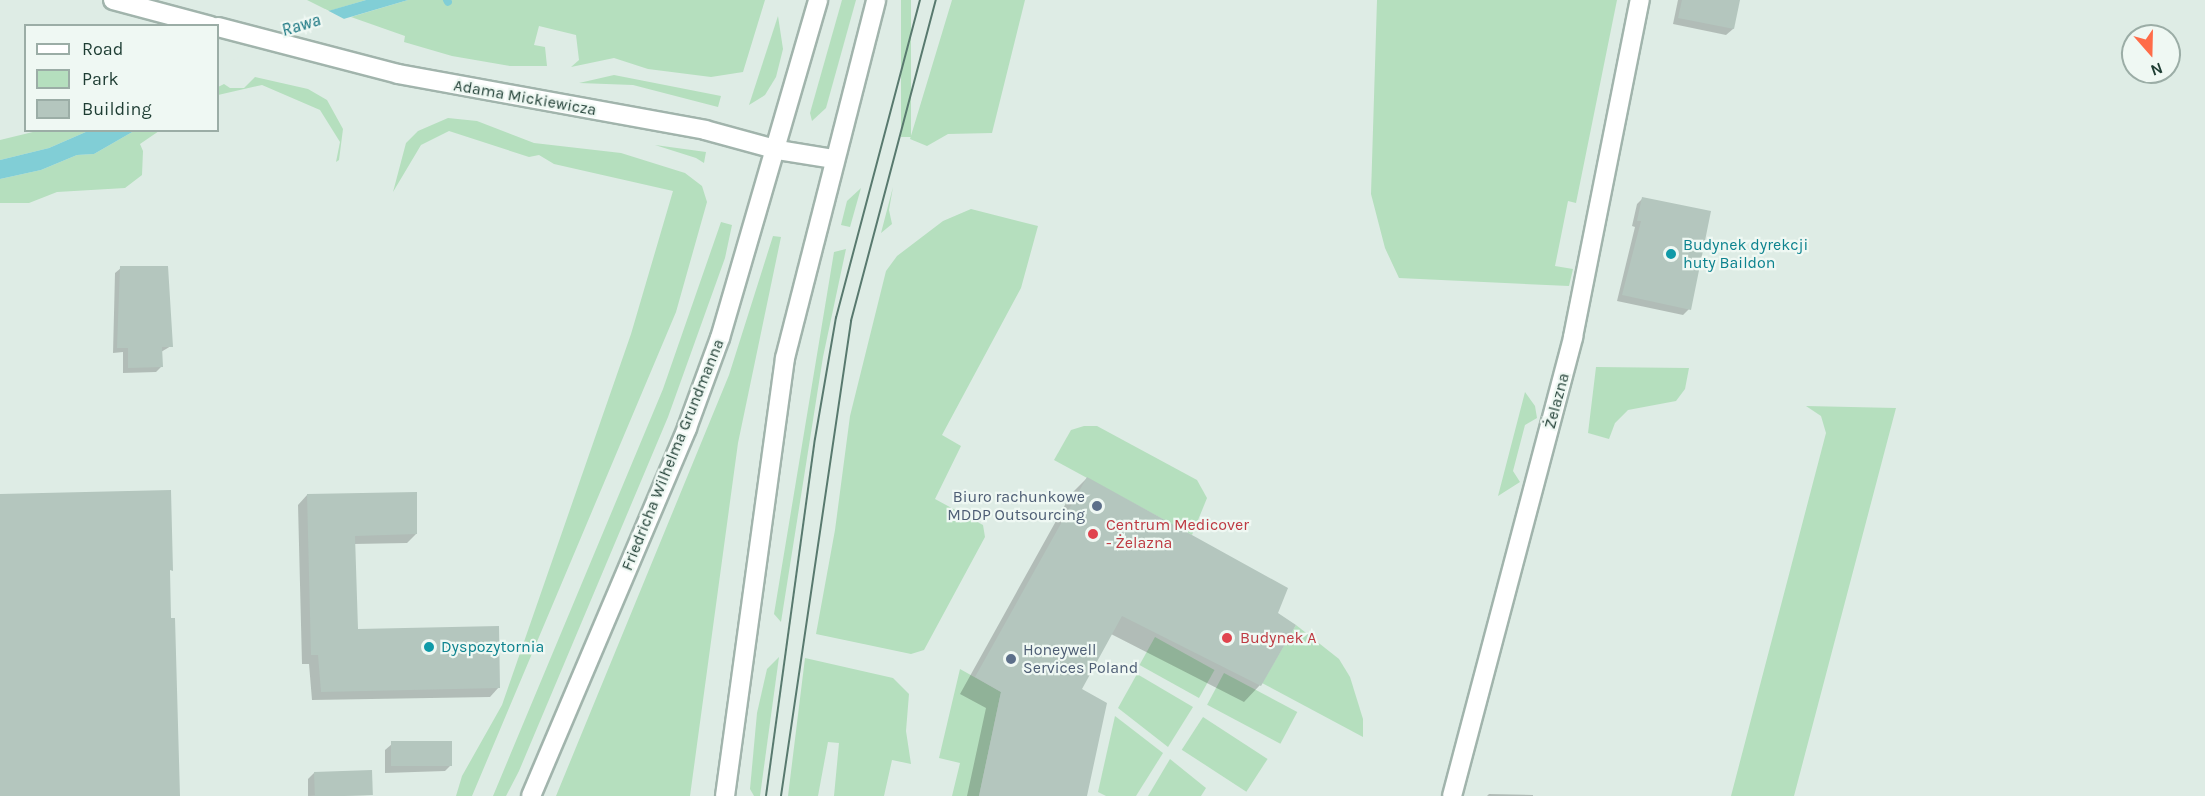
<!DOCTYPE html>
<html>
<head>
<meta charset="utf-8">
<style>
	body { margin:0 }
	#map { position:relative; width:2205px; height:796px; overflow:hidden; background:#deece5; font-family:Karla,sans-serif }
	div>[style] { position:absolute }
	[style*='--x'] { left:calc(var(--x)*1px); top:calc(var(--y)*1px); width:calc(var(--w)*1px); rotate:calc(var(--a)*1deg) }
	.green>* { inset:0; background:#b5dfbe; transform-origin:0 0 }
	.water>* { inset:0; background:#81ced6 }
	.pier>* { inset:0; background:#deece5 }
	.shadow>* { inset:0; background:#0003 }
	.stream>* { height:8px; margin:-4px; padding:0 4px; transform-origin:4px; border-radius:4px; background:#81ced6 }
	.building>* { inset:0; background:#b4c6be; transform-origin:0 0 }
	.roads { filter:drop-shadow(2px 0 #a1b4ac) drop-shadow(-2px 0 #a1b4ac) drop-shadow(0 2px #a1b4ac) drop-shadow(0 -2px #a1b4ac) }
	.street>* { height:18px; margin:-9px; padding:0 9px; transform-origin:9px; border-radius:9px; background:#fff }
	.secondary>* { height:18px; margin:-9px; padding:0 9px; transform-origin:9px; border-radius:9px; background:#fff }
	.tram>* { height:1.5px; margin:-0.75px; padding:0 0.75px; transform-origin:0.75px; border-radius:0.75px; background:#58796e }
	.dots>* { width:16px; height:16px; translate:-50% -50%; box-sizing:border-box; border:3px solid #eff8f3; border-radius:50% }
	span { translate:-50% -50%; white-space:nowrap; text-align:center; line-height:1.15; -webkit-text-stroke:4.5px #eff8f3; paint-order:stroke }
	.street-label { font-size:16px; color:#1e3d33 }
	.culture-label { font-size:16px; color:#0d838f }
	.left { translate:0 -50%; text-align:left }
	.service-label { font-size:16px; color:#4e5e75 }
	.right { translate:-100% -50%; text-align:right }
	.health-label { font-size:16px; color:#be3a42 }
	.water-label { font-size:18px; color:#13727e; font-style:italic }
	.legend { position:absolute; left:24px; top:24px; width:195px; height:108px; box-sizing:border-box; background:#eff8f3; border:2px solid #9bada6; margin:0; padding:8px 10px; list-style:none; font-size:18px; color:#1e3d33 }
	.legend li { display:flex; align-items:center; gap:12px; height:30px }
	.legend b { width:30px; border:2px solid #9bada6 }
	.north { position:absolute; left:2121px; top:24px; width:60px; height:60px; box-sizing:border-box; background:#eff8f3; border:2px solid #9bada6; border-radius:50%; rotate:160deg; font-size:16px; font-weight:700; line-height:24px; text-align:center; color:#1e3d33 }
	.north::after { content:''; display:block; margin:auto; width:21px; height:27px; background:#ff6c49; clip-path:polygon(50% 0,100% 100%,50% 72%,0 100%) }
</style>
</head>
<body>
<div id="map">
	<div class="green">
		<div style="clip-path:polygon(307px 0,366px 0,329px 11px)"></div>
		<div style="clip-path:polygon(408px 0,765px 0,743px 72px,711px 77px,648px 69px,614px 58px,571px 67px,579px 60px,576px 35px,539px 26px,534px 45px,545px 47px,547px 66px,510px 66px,452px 56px,404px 42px,405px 36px,351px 17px)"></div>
		<div style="clip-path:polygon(842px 0,856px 0,826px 108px,812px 121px,810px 113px)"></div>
		<div style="left:901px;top:0;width:10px;height:137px"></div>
		<div style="clip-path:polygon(952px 0,1025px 0,992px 133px,948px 134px,927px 146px,910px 139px)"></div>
		<div style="clip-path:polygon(1377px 0,1617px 0,1576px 203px,1568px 201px,1555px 266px,1573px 269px,1569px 286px,1399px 278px,1385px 248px,1371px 194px)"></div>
		<div style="clip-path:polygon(778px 16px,783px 49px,776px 77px,765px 95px,749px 105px)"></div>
		<div style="clip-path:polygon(614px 75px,721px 96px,718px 107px,633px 85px,579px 83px)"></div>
		<div style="clip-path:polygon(255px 77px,308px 89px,327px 100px,343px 129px,339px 160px,336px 162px,340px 142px,320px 110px,262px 85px,218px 95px,218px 87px,224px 84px,230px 88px,244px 88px)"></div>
		<div style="clip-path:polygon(448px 118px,477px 121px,534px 143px,621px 153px,685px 173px,702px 186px,707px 202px,676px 312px,472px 796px,456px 796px,462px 776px,502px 705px,631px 334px,673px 191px,554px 164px,539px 155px,529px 157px,449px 131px,421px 145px,393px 192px,406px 143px,418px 131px)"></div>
		<div style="clip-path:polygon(37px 131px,88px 131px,49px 148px,0 160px,0 140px)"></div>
		<div style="clip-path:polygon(134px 131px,159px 131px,140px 144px,143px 151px,142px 175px,125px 188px,57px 192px,29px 203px,0 203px,0 179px,41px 170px,77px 155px,94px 154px)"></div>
		<div style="clip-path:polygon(655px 145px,706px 152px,704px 163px,696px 158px)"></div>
		<div style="clip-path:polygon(893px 187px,889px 210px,892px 224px,881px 233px)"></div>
		<div style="clip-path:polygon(861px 188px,850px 227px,841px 225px,847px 201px)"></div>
		<div style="clip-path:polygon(971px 209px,1038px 226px,1021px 288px,942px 435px,961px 446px,935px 499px,983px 525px,985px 537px,924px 650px,911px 654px,816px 634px,835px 530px,850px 416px,886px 271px,897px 256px,943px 221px)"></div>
		<div style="clip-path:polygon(721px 222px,732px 225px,725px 258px,668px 417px,519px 771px,506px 796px,493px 796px,663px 389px)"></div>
		<div style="clip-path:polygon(773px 236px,781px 237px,738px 443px,690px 796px,556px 796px,729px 375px)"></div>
		<div style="clip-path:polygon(846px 249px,823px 357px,781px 622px,774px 614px,834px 252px)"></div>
		<div style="clip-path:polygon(1596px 367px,1689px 368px,1685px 389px,1676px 401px,1628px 410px,1615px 423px,1609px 439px,1588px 433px)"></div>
		<div style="clip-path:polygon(1525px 392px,1535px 406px,1537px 418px,1525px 425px,1513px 471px,1520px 482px,1498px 496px)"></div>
		<div style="clip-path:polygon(1806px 406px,1896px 408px,1794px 796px,1731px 796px,1826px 433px,1821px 416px)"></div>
		<div style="clip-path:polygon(1084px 426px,1097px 426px,1197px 480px,1207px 498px,1192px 535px,1054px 460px,1071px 430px)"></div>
		<div style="clip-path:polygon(1296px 625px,1339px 659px,1350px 677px,1363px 719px,1363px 737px,1262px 683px)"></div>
		<div style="left:1155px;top:637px;width:68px;height:32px;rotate:29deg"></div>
		<div style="clip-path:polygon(779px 657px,760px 796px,754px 796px,750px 789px,757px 713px,767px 669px)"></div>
		<div style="clip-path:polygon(805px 658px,893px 678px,909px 694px,906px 731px,911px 764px,892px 760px,884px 796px,834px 796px,839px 743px,828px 742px,818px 796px,788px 796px)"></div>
		<div style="clip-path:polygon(960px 669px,1001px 692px,979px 796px,952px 796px,960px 763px,939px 758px)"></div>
		<div style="left:1224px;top:673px;width:83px;height:36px;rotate:28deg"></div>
		<div style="clip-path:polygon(1137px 674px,1193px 707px,1168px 747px,1118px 708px)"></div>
		<div style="clip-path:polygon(1115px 716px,1163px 753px,1136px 796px,1106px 796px,1098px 792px)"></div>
		<div style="left:1203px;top:717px;width:77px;height:39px;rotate:33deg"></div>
		<div style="clip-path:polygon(1170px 759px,1206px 788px,1201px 796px,1148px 796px)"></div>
	</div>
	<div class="water">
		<div style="clip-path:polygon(366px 0,408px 0,330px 23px,242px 36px)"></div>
		<div style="clip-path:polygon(88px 131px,134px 131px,94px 154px,77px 155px,41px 170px,0 179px,0 160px,49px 148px)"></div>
	</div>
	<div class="pier">
		<div style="clip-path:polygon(325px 9px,348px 21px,257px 49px,218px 67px,218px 44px)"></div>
	</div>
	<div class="shadow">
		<div style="clip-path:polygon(1678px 0,1738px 0,1733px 29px,1726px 35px,1673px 24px)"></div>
		<div style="clip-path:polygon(1643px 198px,1689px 309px,1683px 315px,1617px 301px,1635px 227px,1632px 226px,1637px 204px)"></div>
		<div style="clip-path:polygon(121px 268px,171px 346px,161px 352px,161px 367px,156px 372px,123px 373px,123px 352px,113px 353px,115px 273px)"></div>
		<div style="clip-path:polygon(1087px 478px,1294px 625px,1260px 685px,1244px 702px,1111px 634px,1079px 690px,1086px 796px,967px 796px,986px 708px,960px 694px,1071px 494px)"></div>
		<div style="clip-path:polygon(307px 495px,416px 534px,407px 543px,354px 544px,356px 631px,499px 687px,490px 697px,312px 700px,309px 664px,302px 664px,298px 505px)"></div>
		<div style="clip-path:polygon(392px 744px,451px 765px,445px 771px,385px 773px,385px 750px)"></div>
		<div style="clip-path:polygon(314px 773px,371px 795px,308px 796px,308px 779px)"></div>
		<div style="clip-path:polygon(1489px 794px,1533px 795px,1533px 796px,1487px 796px)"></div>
	</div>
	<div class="stream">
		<div style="--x:447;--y:0;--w:2;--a:63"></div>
	</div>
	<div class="building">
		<div style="clip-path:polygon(1682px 0,1740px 0,1734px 29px,1678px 18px)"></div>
		<div style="clip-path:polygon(1642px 197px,1711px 211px,1691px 310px,1622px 295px,1641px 221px,1637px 221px)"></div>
		<div style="clip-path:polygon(120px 266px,168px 266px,173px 347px,162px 347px,163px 367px,128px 368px,128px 348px,117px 348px)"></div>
		<div style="clip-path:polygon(1087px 477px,1288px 588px,1278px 613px,1296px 625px,1261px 686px,1122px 616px,1082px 689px,1107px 703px,1087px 796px,979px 796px,1001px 692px,975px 677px)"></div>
		<div style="clip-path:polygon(171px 490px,173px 571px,170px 570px,171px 618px,175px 618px,180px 796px,0 796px,0 494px)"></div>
		<div style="clip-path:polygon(417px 492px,417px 534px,355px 536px,358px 629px,499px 626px,500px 688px,321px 692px,318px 655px,311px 655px,307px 494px)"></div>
		<div style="left:452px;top:741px;width:25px;height:61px;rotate:90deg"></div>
		<div style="left:372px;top:770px;width:25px;height:58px;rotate:88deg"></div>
	</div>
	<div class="roads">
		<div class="street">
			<div style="--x:113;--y:0;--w:101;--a:14.9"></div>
			<div style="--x:218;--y:27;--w:186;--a:14.6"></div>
			<div style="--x:398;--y:74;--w:312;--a:10.3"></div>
			<div style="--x:705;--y:130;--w:76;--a:15.3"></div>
			<div style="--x:778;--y:150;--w:57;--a:9.1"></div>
		</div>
		<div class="secondary">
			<div style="--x:531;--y:796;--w:400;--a:-67"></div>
			<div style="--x:687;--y:428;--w:96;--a:-69.9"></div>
			<div style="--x:720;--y:338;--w:352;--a:-73.8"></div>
			<div style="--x:725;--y:796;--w:442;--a:-82.2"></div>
			<div style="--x:785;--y:358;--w:369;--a:-75.7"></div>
			<div style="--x:1452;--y:796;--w:475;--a:-75.2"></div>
			<div style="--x:1573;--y:337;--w:344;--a:-78.8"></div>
		</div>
	</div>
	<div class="tram">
		<div style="--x:766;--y:796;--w:360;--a:-82.2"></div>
		<div style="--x:815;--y:439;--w:123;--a:-80.2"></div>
		<div style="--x:836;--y:318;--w:329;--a:-75.2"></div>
		<div style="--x:781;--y:796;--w:480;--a:-81.6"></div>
		<div style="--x:851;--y:321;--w:332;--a:-75.2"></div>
	</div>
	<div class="dots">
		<div style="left:1671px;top:254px;background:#0f9aa8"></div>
		<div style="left:1097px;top:506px;background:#5c6f8a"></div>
		<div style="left:1093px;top:534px;background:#e0444e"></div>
		<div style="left:1227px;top:638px;background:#e0444e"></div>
		<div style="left:429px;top:647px;background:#0f9aa8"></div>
		<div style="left:1011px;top:659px;background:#5c6f8a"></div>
	</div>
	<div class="street-label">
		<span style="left:525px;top:98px;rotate:10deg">Adama Mickiewicza</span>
		<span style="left:1557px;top:401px;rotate:-75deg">Żelazna</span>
		<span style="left:673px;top:455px;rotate:-68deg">Friedricha Wilhelma Grundmanna</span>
	</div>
	<div class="culture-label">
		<span class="left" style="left:1683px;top:254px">Budynek dyrekcji<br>huty Baildon</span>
		<span class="left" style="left:441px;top:647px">Dyspozytornia</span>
	</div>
	<div class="service-label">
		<span class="right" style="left:1085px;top:506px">Biuro rachunkowe<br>MDDP Outsourcing</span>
		<span class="left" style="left:1023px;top:659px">Honeywell<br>Services Poland</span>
	</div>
	<div class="health-label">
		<span class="left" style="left:1106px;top:534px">Centrum Medicover<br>- Żelazna</span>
		<span class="left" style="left:1240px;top:638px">Budynek A</span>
	</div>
	<div class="water-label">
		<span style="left:301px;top:25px;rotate:-17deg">Rawa</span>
	</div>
	<ul class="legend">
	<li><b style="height:8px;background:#fff"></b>Road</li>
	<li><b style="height:16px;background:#b5dfbe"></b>Park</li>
	<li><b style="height:16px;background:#b4c6be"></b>Building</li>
	</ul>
	<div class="north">N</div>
</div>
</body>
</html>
